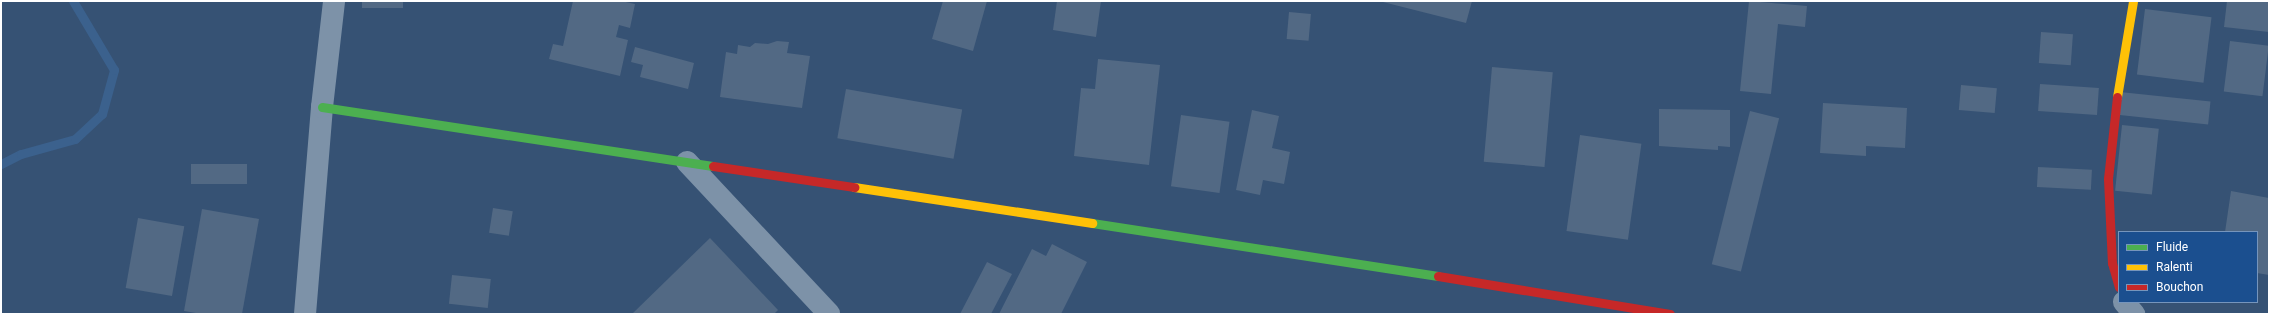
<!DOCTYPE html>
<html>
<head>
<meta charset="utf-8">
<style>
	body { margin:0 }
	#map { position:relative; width:2270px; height:315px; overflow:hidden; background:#365274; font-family:Roboto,sans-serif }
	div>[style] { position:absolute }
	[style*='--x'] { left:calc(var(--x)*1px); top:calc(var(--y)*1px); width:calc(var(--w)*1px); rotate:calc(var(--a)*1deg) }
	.stream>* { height:9px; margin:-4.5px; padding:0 4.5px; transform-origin:4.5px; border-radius:4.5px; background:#3b618d }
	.building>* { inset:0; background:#526984; transform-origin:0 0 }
	.street>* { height:22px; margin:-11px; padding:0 11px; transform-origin:11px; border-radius:11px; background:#7d92a8 }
	.fast>* { height:9px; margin:-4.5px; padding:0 4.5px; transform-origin:4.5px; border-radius:4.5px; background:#4caf50 }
	.slow>* { height:9px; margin:-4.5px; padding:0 4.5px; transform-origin:4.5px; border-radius:4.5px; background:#ffc107 }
	.jam>* { height:9px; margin:-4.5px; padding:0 4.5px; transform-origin:4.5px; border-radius:4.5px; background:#c62828 }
	span { translate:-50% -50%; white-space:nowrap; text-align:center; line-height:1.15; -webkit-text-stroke:3px #1b4f8f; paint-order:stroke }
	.frame { position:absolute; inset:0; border:2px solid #fff; pointer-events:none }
	.legend { position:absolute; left:2118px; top:231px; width:140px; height:72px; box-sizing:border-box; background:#1b4f8f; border:1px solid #7695bc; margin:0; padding:5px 7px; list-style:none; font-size:12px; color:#fff }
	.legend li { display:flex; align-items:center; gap:8px; height:20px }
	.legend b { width:20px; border:1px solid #7695bc }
</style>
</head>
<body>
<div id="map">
	<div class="stream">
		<div style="--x:1;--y:164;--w:22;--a:-27"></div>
		<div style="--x:21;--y:154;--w:56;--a:-15.5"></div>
		<div style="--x:75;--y:139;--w:37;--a:-43"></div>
		<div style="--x:102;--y:114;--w:46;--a:-74.7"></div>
		<div style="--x:114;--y:70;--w:80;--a:-120.7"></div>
	</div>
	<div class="building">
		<div style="left:362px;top:1px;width:41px;height:7px"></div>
		<div style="clip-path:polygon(573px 1px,621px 1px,635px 4px,630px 28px,619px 25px,616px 37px,628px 40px,620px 76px,549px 59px,553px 44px,563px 46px)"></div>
		<div style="clip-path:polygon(943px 1px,987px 1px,973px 51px,932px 39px)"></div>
		<div style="clip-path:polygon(1057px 1px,1101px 1px,1096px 37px,1053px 30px)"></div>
		<div style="clip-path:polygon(1379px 1px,1472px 1px,1466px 23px)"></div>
		<div style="clip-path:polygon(1749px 1px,1807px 6px,1805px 27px,1778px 24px,1771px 94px,1740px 91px)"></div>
		<div style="clip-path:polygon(2227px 1px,2269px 1px,2269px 32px,2224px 27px)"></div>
		<div style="left:2145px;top:9px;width:67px;height:66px;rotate:7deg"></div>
		<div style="left:1289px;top:12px;width:22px;height:27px;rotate:5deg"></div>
		<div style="left:2041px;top:32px;width:32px;height:31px;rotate:4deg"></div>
		<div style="clip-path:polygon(777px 41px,789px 42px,787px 53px,810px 56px,802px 108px,720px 97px,726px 52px,737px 54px,738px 45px,750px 47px,755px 43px,768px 44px)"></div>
		<div style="left:2230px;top:41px;width:39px;height:51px;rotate:7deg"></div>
		<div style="clip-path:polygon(635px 47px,694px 63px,688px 89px,640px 77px,643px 65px,631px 62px)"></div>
		<div style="clip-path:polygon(1098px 59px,1160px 65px,1149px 165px,1074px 156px,1081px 88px,1095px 89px)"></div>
		<div style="left:1492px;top:67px;width:61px;height:95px;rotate:5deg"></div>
		<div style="left:2040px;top:84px;width:59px;height:27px;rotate:4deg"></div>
		<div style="left:1961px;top:85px;width:36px;height:25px;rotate:5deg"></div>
		<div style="left:846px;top:89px;width:118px;height:50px;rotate:10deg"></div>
		<div style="left:2120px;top:92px;width:91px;height:23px;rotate:6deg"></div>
		<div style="clip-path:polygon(1823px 103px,1907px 108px,1905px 148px,1866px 146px,1866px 156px,1820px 153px)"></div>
		<div style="clip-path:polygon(1659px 109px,1730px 110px,1730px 147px,1718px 146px,1718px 150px,1659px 146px)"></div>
		<div style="clip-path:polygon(1252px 110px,1279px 116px,1272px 148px,1290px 152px,1284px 184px,1263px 180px,1260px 195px,1236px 190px)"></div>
		<div style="left:1750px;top:111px;width:30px;height:158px;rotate:14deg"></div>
		<div style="left:1181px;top:115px;width:49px;height:72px;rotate:8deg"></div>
		<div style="left:2122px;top:125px;width:37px;height:66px;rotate:6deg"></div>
		<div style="left:1580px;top:135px;width:62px;height:97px;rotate:8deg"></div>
		<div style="left:247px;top:164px;width:20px;height:56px;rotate:90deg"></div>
		<div style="left:2038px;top:167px;width:54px;height:20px;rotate:3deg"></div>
		<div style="clip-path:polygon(2231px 191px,2269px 198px,2269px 275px,2257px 273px,2257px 232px,2225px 232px)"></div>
		<div style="left:493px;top:208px;width:20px;height:25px;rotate:9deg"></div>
		<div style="clip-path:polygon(202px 209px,259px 219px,242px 314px,202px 314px,184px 311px)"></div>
		<div style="left:138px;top:218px;width:47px;height:71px;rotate:10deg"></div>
		<div style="clip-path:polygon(710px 238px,778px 310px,774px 314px,632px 314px)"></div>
		<div style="clip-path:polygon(1052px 244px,1087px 262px,1061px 314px,999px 314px,1032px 249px,1046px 256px)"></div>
		<div style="clip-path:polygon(987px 262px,1012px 274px,991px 314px,960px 314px)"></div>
		<div style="left:452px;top:275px;width:39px;height:29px;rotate:6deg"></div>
	</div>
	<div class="street">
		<div style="--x:687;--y:162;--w:208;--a:46.9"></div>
		<div style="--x:2124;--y:302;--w:16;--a:50"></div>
		<div style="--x:305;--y:314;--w:208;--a:-85.3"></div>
		<div style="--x:322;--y:107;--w:107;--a:-83.5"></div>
	</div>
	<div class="fast">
		<div style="--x:322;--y:107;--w:395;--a:8.6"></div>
		<div style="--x:1092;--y:223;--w:350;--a:8.7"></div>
	</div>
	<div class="slow">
		<div style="--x:2117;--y:97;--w:97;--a:-80.5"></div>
		<div style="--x:854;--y:187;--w:241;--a:8.6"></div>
	</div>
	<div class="jam">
		<div style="--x:2117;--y:97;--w:82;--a:96.3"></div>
		<div style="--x:2108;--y:179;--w:84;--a:87.3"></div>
		<div style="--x:2112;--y:263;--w:25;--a:74"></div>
		<div style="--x:713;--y:166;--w:143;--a:8.5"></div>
		<div style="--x:1438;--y:276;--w:235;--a:9.3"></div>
	</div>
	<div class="frame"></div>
	<ul class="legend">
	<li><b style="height:5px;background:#4caf50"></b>Fluide</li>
	<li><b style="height:5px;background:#ffc107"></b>Ralenti</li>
	<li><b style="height:5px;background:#c62828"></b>Bouchon</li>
	</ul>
</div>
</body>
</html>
